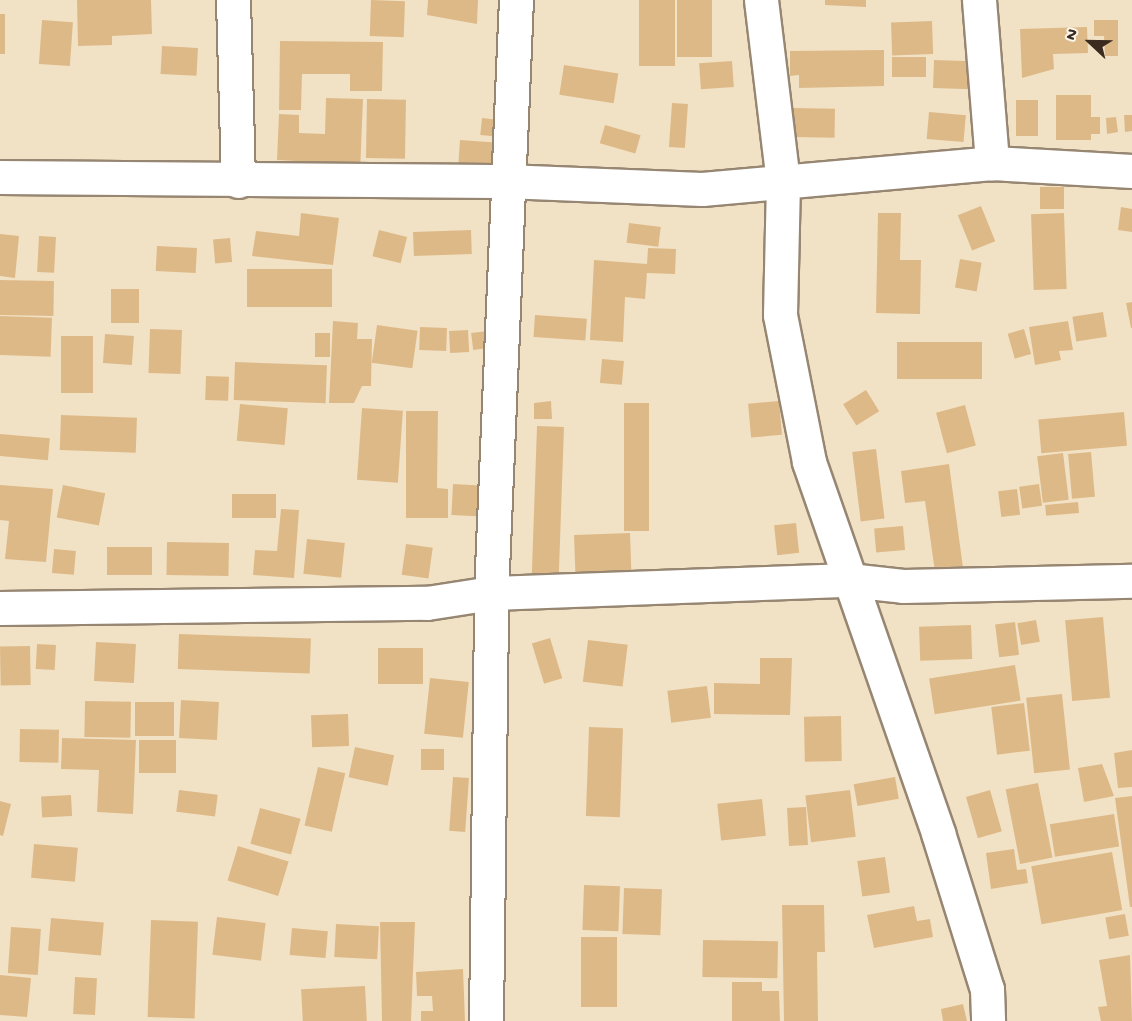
<!DOCTYPE html>
<html>
<head>
<meta charset="utf-8">
<style>
	body { margin:0 }
	#map { position:relative; width:1132px; height:1021px; overflow:hidden; background:#f2e2c5; font-family:"Gochi Hand",sans-serif }
	div>[style] { position:absolute }
	[style*='--x'] { left:calc(var(--x)*1px); top:calc(var(--y)*1px); width:calc(var(--w)*1px); rotate:calc(var(--a)*1deg) }
	.building>* { inset:0; background:#deb988; transform-origin:0 0 }
	.roads { filter:drop-shadow(2px 0 #968672) drop-shadow(-2px 0 #968672) drop-shadow(0 2px #968672) drop-shadow(0 -2px #968672) }
	.minor>* { height:33px; margin:-16.5px; padding:0 16.5px; transform-origin:16.5px; border-radius:16.5px; background:#fff }
	span { translate:-50% -50%; white-space:nowrap; text-align:center; line-height:1.15; -webkit-text-stroke:4.5px #fbf7ec; paint-order:stroke }
	.north { position:absolute; left:1060px; top:12px; width:60px; height:60px; -webkit-text-stroke:4px #fbf7ec; paint-order:stroke; rotate:292deg; font-size:16px; font-weight:700; line-height:24px; text-align:center; color:#3b2a1e }
	.north::after { content:''; display:block; margin:auto; width:21px; height:27px; background:#3b2a1e; clip-path:polygon(50% 0,100% 100%,50% 72%,0 100%) }
</style>
</head>
<body>
<div id="map">
	<div class="building">
		<div style="clip-path:polygon(77px 0,151px 0,152px 34px,112px 36px,112px 45px,78px 46px)"></div>
		<div style="left:371px;top:0;width:34px;height:36px;rotate:2deg"></div>
		<div style="clip-path:polygon(428px 0,478px 0,477px 24px,427px 15px)"></div>
		<div style="left:639px;top:0;width:36px;height:66px"></div>
		<div style="left:677px;top:0;width:35px;height:57px"></div>
		<div style="clip-path:polygon(825px 0,866px 0,866px 7px,825px 5px)"></div>
		<div style="left:0;top:14px;width:5px;height:40px"></div>
		<div style="left:42px;top:20px;width:31px;height:44px;rotate:4deg"></div>
		<div style="clip-path:polygon(1094px 20px,1118px 20px,1118px 56px,1105px 56px,1104px 36px,1094px 36px)"></div>
		<div style="left:932px;top:21px;width:33px;height:41px;rotate:88deg"></div>
		<div style="clip-path:polygon(1087px 27px,1088px 53px,1053px 54px,1054px 69px,1022px 78px,1020px 29px)"></div>
		<div style="clip-path:polygon(280px 41px,383px 42px,382px 91px,350px 91px,350px 74px,302px 74px,301px 110px,279px 110px)"></div>
		<div style="left:162px;top:46px;width:36px;height:28px;rotate:3deg"></div>
		<div style="clip-path:polygon(884px 50px,884px 86px,799px 88px,799px 75px,790px 76px,790px 51px)"></div>
		<div style="left:926px;top:57px;width:20px;height:34px;rotate:90deg"></div>
		<div style="left:934px;top:60px;width:38px;height:28px;rotate:2deg"></div>
		<div style="left:732px;top:61px;width:26px;height:33px;rotate:86deg"></div>
		<div style="left:564px;top:65px;width:55px;height:30px;rotate:9deg"></div>
		<div style="clip-path:polygon(1056px 95px,1091px 95px,1091px 117px,1100px 117px,1100px 134px,1091px 134px,1091px 140px,1056px 140px)"></div>
		<div style="clip-path:polygon(326px 98px,363px 99px,360px 173px,296px 171px,296px 161px,277px 160px,279px 114px,299px 115px,299px 133px,325px 134px)"></div>
		<div style="left:367px;top:99px;width:39px;height:59px;rotate:1deg"></div>
		<div style="left:1016px;top:100px;width:22px;height:36px"></div>
		<div style="left:672px;top:103px;width:16px;height:44px;rotate:4deg"></div>
		<div style="left:793px;top:108px;width:42px;height:29px;rotate:1deg"></div>
		<div style="left:929px;top:112px;width:37px;height:27px;rotate:5deg"></div>
		<div style="clip-path:polygon(1124px 115px,1132px 115px,1132px 131px,1125px 132px)"></div>
		<div style="clip-path:polygon(1116px 117px,1118px 132px,1107px 134px,1106px 118px)"></div>
		<div style="left:482px;top:118px;width:18px;height:17px;rotate:6deg"></div>
		<div style="left:605px;top:125px;width:37px;height:19px;rotate:16deg"></div>
		<div style="left:460px;top:140px;width:42px;height:29px;rotate:4deg"></div>
		<div style="left:1040px;top:187px;width:24px;height:22px"></div>
		<div style="left:981px;top:206px;width:38px;height:25px;rotate:68deg"></div>
		<div style="clip-path:polygon(1121px 207px,1132px 209px,1132px 232px,1118px 230px)"></div>
		<div style="clip-path:polygon(301px 213px,339px 218px,333px 265px,252px 256px,256px 231px,299px 236px)"></div>
		<div style="clip-path:polygon(878px 213px,901px 213px,900px 260px,921px 260px,920px 314px,876px 313px)"></div>
		<div style="left:1064px;top:213px;width:76px;height:33px;rotate:88deg"></div>
		<div style="left:629px;top:223px;width:32px;height:20px;rotate:7deg"></div>
		<div style="left:379px;top:230px;width:29px;height:27px;rotate:14deg"></div>
		<div style="left:471px;top:230px;width:24px;height:58px;rotate:88deg"></div>
		<div style="clip-path:polygon(0 234px,19px 236px,15px 278px,0 276px)"></div>
		<div style="left:39px;top:236px;width:17px;height:36px;rotate:3deg"></div>
		<div style="left:230px;top:238px;width:24px;height:17px;rotate:85deg"></div>
		<div style="left:157px;top:246px;width:40px;height:25px;rotate:3deg"></div>
		<div style="clip-path:polygon(648px 248px,676px 249px,675px 274px,647px 273px,645px 299px,625px 297px,623px 342px,590px 340px,594px 260px,647px 264px)"></div>
		<div style="left:960px;top:259px;width:22px;height:29px;rotate:10deg"></div>
		<div style="left:247px;top:269px;width:85px;height:38px"></div>
		<div style="left:0;top:280px;width:54px;height:35px;rotate:1deg"></div>
		<div style="left:111px;top:289px;width:28px;height:34px"></div>
		<div style="clip-path:polygon(1132px 302px,1132px 328px,1131px 328px,1126px 303px)"></div>
		<div style="left:1103px;top:312px;width:25px;height:31px;rotate:81deg"></div>
		<div style="left:535px;top:315px;width:52px;height:22px;rotate:4deg"></div>
		<div style="left:0;top:316px;width:52px;height:39px;rotate:2deg"></div>
		<div style="clip-path:polygon(333px 321px,358px 323px,357px 339px,372px 339px,371px 386px,362px 386px,354px 403px,329px 403px)"></div>
		<div style="clip-path:polygon(1068px 321px,1073px 350px,1059px 351px,1061px 360px,1035px 365px,1029px 327px)"></div>
		<div style="left:377px;top:325px;width:41px;height:38px;rotate:8deg"></div>
		<div style="left:420px;top:327px;width:27px;height:23px;rotate:2deg"></div>
		<div style="left:150px;top:329px;width:32px;height:44px;rotate:2deg"></div>
		<div style="left:1024px;top:329px;width:26px;height:17px;rotate:74deg"></div>
		<div style="left:468px;top:330px;width:22px;height:19px;rotate:87deg"></div>
		<div style="left:488px;top:331px;width:17px;height:17px;rotate:83deg"></div>
		<div style="left:315px;top:333px;width:15px;height:24px"></div>
		<div style="left:105px;top:334px;width:29px;height:29px;rotate:4deg"></div>
		<div style="left:93px;top:336px;width:57px;height:32px;rotate:90deg"></div>
		<div style="left:982px;top:342px;width:37px;height:85px;rotate:90deg"></div>
		<div style="left:602px;top:359px;width:22px;height:24px;rotate:5deg"></div>
		<div style="left:235px;top:362px;width:92px;height:38px;rotate:2deg"></div>
		<div style="left:206px;top:376px;width:23px;height:24px;rotate:2deg"></div>
		<div style="left:866px;top:390px;width:25px;height:27px;rotate:58deg"></div>
		<div style="clip-path:polygon(551px 401px,552px 419px,534px 419px,534px 403px)"></div>
		<div style="left:779px;top:401px;width:34px;height:31px;rotate:85deg"></div>
		<div style="left:624px;top:403px;width:25px;height:128px"></div>
		<div style="left:240px;top:404px;width:48px;height:37px;rotate:5deg"></div>
		<div style="left:965px;top:405px;width:42px;height:30px;rotate:75deg"></div>
		<div style="left:362px;top:408px;width:41px;height:72px;rotate:4deg"></div>
		<div style="clip-path:polygon(406px 411px,438px 411px,437px 488px,448px 489px,448px 518px,406px 518px)"></div>
		<div style="left:1124px;top:412px;width:34px;height:86px;rotate:85deg"></div>
		<div style="left:61px;top:415px;width:76px;height:35px;rotate:2deg"></div>
		<div style="left:537px;top:426px;width:27px;height:150px;rotate:2deg"></div>
		<div style="left:0;top:434px;width:50px;height:22px;rotate:5deg"></div>
		<div style="left:876px;top:449px;width:70px;height:24px;rotate:83deg"></div>
		<div style="left:1091px;top:452px;width:45px;height:23px;rotate:85deg"></div>
		<div style="left:1063px;top:453px;width:47px;height:26px;rotate:83deg"></div>
		<div style="clip-path:polygon(949px 464px,964px 575px,936px 579px,925px 501px,905px 503px,901px 471px)"></div>
		<div style="left:453px;top:484px;width:36px;height:31px;rotate:3deg"></div>
		<div style="left:1039px;top:484px;width:22px;height:20px;rotate:82deg"></div>
		<div style="clip-path:polygon(0 485px,53px 489px,46px 562px,5px 559px,9px 521px,0 520px)"></div>
		<div style="left:63px;top:485px;width:43px;height:33px;rotate:11deg"></div>
		<div style="left:1017px;top:489px;width:26px;height:19px;rotate:83deg"></div>
		<div style="left:232px;top:494px;width:44px;height:24px"></div>
		<div style="left:1078px;top:502px;width:11px;height:33px;rotate:85deg"></div>
		<div style="clip-path:polygon(281px 509px,299px 510px,294px 578px,253px 575px,255px 550px,277px 551px)"></div>
		<div style="left:796px;top:523px;width:30px;height:22px;rotate:84deg"></div>
		<div style="left:903px;top:526px;width:24px;height:29px;rotate:85deg"></div>
		<div style="left:630px;top:533px;width:37px;height:56px;rotate:88deg"></div>
		<div style="left:307px;top:539px;width:38px;height:35px;rotate:6deg"></div>
		<div style="left:167px;top:542px;width:62px;height:33px;rotate:1deg"></div>
		<div style="left:406px;top:544px;width:27px;height:31px;rotate:8deg"></div>
		<div style="left:107px;top:547px;width:45px;height:28px"></div>
		<div style="left:54px;top:549px;width:22px;height:24px;rotate:5deg"></div>
		<div style="left:1103px;top:617px;width:81px;height:38px;rotate:85deg"></div>
		<div style="left:1036px;top:620px;width:22px;height:19px;rotate:80deg"></div>
		<div style="left:1015px;top:622px;width:33px;height:20px;rotate:83deg"></div>
		<div style="left:971px;top:625px;width:34px;height:52px;rotate:88deg"></div>
		<div style="left:179px;top:634px;width:132px;height:35px;rotate:2deg"></div>
		<div style="left:550px;top:638px;width:42px;height:19px;rotate:73deg"></div>
		<div style="left:588px;top:640px;width:40px;height:42px;rotate:7deg"></div>
		<div style="left:96px;top:642px;width:40px;height:39px;rotate:3deg"></div>
		<div style="left:37px;top:644px;width:19px;height:25px;rotate:3deg"></div>
		<div style="left:30px;top:646px;width:39px;height:30px;rotate:89deg"></div>
		<div style="left:378px;top:648px;width:45px;height:36px"></div>
		<div style="clip-path:polygon(760px 658px,792px 658px,790px 715px,714px 714px,714px 683px,760px 684px)"></div>
		<div style="left:1015px;top:665px;width:36px;height:87px;rotate:81deg"></div>
		<div style="left:430px;top:678px;width:39px;height:56px;rotate:6deg"></div>
		<div style="left:707px;top:686px;width:32px;height:40px;rotate:83deg"></div>
		<div style="left:1062px;top:694px;width:76px;height:36px;rotate:84deg"></div>
		<div style="left:181px;top:700px;width:38px;height:38px;rotate:3deg"></div>
		<div style="left:85px;top:701px;width:46px;height:36px;rotate:1deg"></div>
		<div style="left:135px;top:702px;width:39px;height:34px"></div>
		<div style="left:1024px;top:703px;width:48px;height:33px;rotate:83deg"></div>
		<div style="left:348px;top:714px;width:32px;height:37px;rotate:88deg"></div>
		<div style="left:841px;top:716px;width:45px;height:37px;rotate:89deg"></div>
		<div style="left:589px;top:727px;width:34px;height:89px;rotate:2deg"></div>
		<div style="left:20px;top:729px;width:39px;height:33px;rotate:1deg"></div>
		<div style="clip-path:polygon(62px 738px,136px 740px,133px 814px,97px 812px,99px 770px,61px 769px)"></div>
		<div style="left:139px;top:740px;width:37px;height:33px"></div>
		<div style="left:355px;top:747px;width:40px;height:31px;rotate:12deg"></div>
		<div style="left:421px;top:749px;width:23px;height:21px"></div>
		<div style="clip-path:polygon(1132px 750px,1132px 787px,1118px 788px,1114px 753px)"></div>
		<div style="clip-path:polygon(1102px 764px,1114px 796px,1084px 802px,1078px 768px)"></div>
		<div style="left:318px;top:767px;width:28px;height:60px;rotate:13deg"></div>
		<div style="left:453px;top:777px;width:16px;height:54px;rotate:4deg"></div>
		<div style="left:895px;top:777px;width:22px;height:42px;rotate:80deg"></div>
		<div style="left:1038px;top:783px;width:76px;height:33px;rotate:79deg"></div>
		<div style="left:179px;top:790px;width:39px;height:22px;rotate:7deg"></div>
		<div style="left:850px;top:790px;width:47px;height:45px;rotate:83deg"></div>
		<div style="left:990px;top:790px;width:43px;height:25px;rotate:74deg"></div>
		<div style="left:71px;top:795px;width:21px;height:30px;rotate:87deg"></div>
		<div style="clip-path:polygon(1132px 796px,1132px 907px,1130px 907px,1115px 798px)"></div>
		<div style="left:762px;top:799px;width:37px;height:45px;rotate:84deg"></div>
		<div style="clip-path:polygon(0 801px,11px 804px,3px 836px,0 835px)"></div>
		<div style="left:806px;top:807px;width:38px;height:19px;rotate:87deg"></div>
		<div style="left:260px;top:808px;width:42px;height:37px;rotate:15deg"></div>
		<div style="left:1114px;top:814px;width:33px;height:65px;rotate:81deg"></div>
		<div style="left:34px;top:844px;width:44px;height:34px;rotate:5deg"></div>
		<div style="left:238px;top:846px;width:53px;height:36px;rotate:17deg"></div>
		<div style="clip-path:polygon(1014px 849px,1017px 870px,1026px 869px,1028px 883px,991px 889px,986px 853px)"></div>
		<div style="left:1112px;top:852px;width:59px;height:82px;rotate:80deg"></div>
		<div style="left:885px;top:857px;width:36px;height:28px;rotate:82deg"></div>
		<div style="left:584px;top:885px;width:36px;height:45px;rotate:2deg"></div>
		<div style="left:624px;top:888px;width:38px;height:46px;rotate:2deg"></div>
		<div style="clip-path:polygon(782px 905px,824px 905px,825px 952px,817px 952px,818px 1021px,784px 1021px)"></div>
		<div style="clip-path:polygon(914px 906px,917px 921px,930px 919px,933px 937px,874px 948px,867px 915px)"></div>
		<div style="left:1125px;top:914px;width:22px;height:20px;rotate:80deg"></div>
		<div style="left:217px;top:917px;width:49px;height:38px;rotate:7deg"></div>
		<div style="left:51px;top:918px;width:53px;height:33px;rotate:5deg"></div>
		<div style="left:151px;top:920px;width:47px;height:97px;rotate:2deg"></div>
		<div style="clip-path:polygon(380px 922px,415px 922px,411px 1021px,382px 1021px)"></div>
		<div style="left:336px;top:924px;width:43px;height:33px;rotate:3deg"></div>
		<div style="left:11px;top:927px;width:30px;height:46px;rotate:4deg"></div>
		<div style="left:292px;top:928px;width:36px;height:27px;rotate:5deg"></div>
		<div style="left:581px;top:937px;width:36px;height:70px"></div>
		<div style="left:703px;top:940px;width:75px;height:37px;rotate:1deg"></div>
		<div style="clip-path:polygon(1130px 955px,1132px 1021px,1101px 1021px,1098px 1007px,1107px 1006px,1099px 960px)"></div>
		<div style="clip-path:polygon(463px 969px,465px 1021px,421px 1021px,421px 1011px,433px 1011px,432px 996px,417px 996px,416px 972px)"></div>
		<div style="clip-path:polygon(0 975px,31px 978px,27px 1017px,0 1015px)"></div>
		<div style="left:75px;top:977px;width:22px;height:37px;rotate:3deg"></div>
		<div style="clip-path:polygon(732px 982px,762px 982px,762px 991px,779px 991px,780px 1021px,732px 1021px)"></div>
		<div style="left:365px;top:986px;width:35px;height:64px;rotate:87deg"></div>
		<div style="clip-path:polygon(963px 1004px,967px 1021px,943px 1021px,941px 1009px)"></div>
	</div>
	<div class="roads">
		<div class="minor">
			<div style="--x:233;--y:0;--w:181;--a:88.4"></div>
			<div style="--x:761;--y:0;--w:183;--a:83.1"></div>
			<div style="--x:783;--y:182;--w:133;--a:91.3"></div>
			<div style="--x:780;--y:315;--w:150;--a:78.8"></div>
			<div style="--x:809;--y:462;--w:393;--a:70.8"></div>
			<div style="--x:938;--y:833;--w:164;--a:72.6"></div>
			<div style="--x:987;--y:989;--w:32;--a:88"></div>
			<div style="--x:979;--y:0;--w:164;--a:85.4"></div>
			<div style="--x:0;--y:177;--w:505;--a:0.45"></div>
			<div style="--x:505;--y:181;--w:197;--a:2.3"></div>
			<div style="--x:702;--y:189;--w:291;--a:-5.1"></div>
			<div style="--x:992;--y:163;--w:140;--a:3.3"></div>
			<div style="--x:0;--y:608;--w:427;--a:-0.7"></div>
			<div style="--x:427;--y:603;--w:65;--a:-8.9"></div>
			<div style="--x:491;--y:593;--w:358;--a:-2.1"></div>
			<div style="--x:849;--y:580;--w:54;--a:6.3"></div>
			<div style="--x:903;--y:586;--w:229;--a:-1.3"></div>
			<div style="--x:486;--y:1021;--w:428;--a:-89.3"></div>
			<div style="--x:491;--y:593;--w:594;--a:-87.59"></div>
		</div>
	</div>
	<div class="north">N</div>
</div>
</body>
</html>
